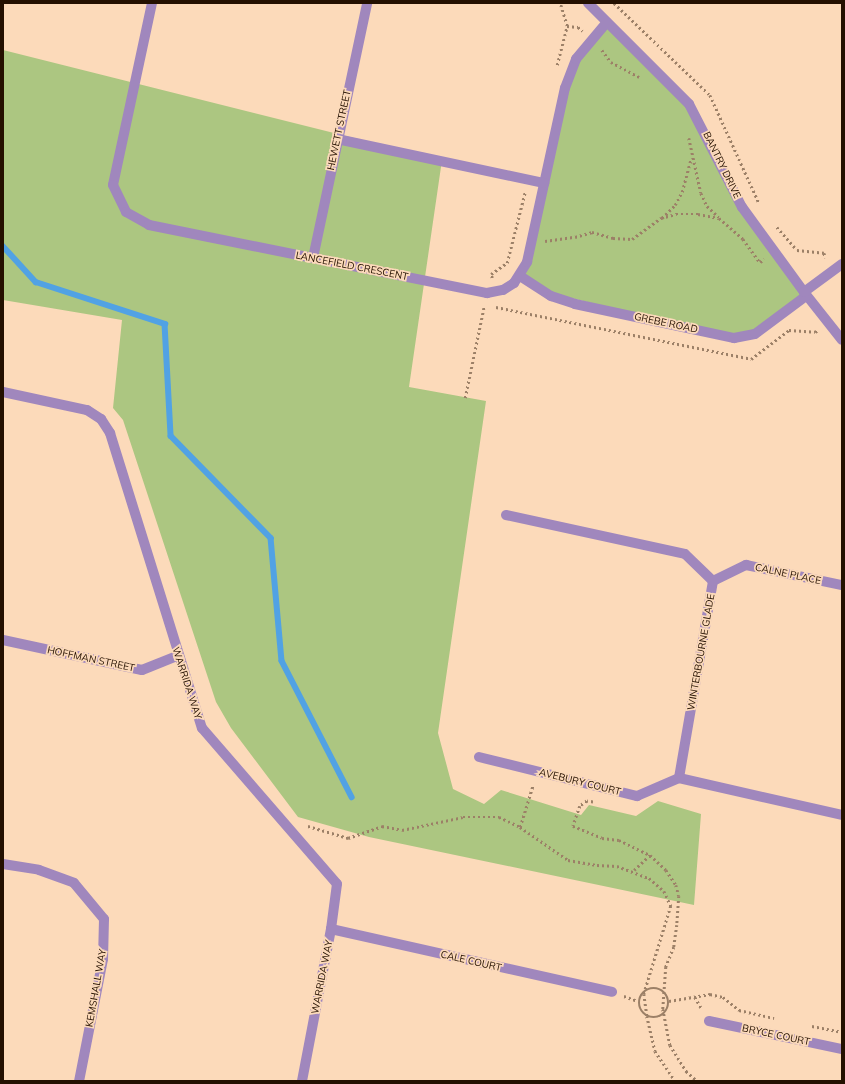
<!DOCTYPE html>
<html>
<head>
<meta charset="utf-8">
<style>
	body { margin:0 }
	#map { position:relative; width:845px; height:1084px; overflow:hidden; background:#fcdaba; font-family:Mulish,sans-serif }
	div>[style] { position:absolute }
	[style*='--x'] { left:calc(var(--x)*1px); top:calc(var(--y)*1px); width:calc(var(--w)*1px); rotate:calc(var(--a)*1deg) }
	.green>* { inset:0; background:#acc681 }
	.stream>* { height:5.5px; margin:-2.75px; padding:0 2.75px; transform-origin:2.75px; border-radius:2.75px; background:#51a2e4 }
	.path>* { height:2.5px; margin-top:-1.25px; transform-origin:0; background:repeating-linear-gradient(90deg,#9c8067 0 2px,transparent 0 5px) }
	.path>.ring { margin:-1.25px; padding:0; box-sizing:content-box; background:none; border:2.5px solid #9c8067; border-radius:50% }
	.minor>* { height:10px; margin:-5px; padding:0 5px; transform-origin:5px; border-radius:5px; background:#a087bd }
	span { translate:-50% -50%; white-space:nowrap; text-align:center; line-height:1.15; -webkit-text-stroke:3.5px #fcdaba; paint-order:stroke }
	.street-label { font-size:10px; color:#241000 }
	.frame { position:absolute; inset:0; border:4px solid #241000; pointer-events:none }
</style>
</head>
<body>
<div id="map">
	<div class="green">
		<div style="clip-path:polygon(607px 22px,692px 108px,733px 188px,806px 296px,755px 334px,712px 333px,543px 291px,520px 276px,576px 59px)"></div>
		<div style="clip-path:polygon(3px 50px,442px 160px,409px 387px,486px 401px,438px 733px,453px 789px,484px 804px,501px 790px,581px 815px,589px 805px,636px 816px,658px 801px,701px 814px,694px 905px,369px 837px,298px 817px,231px 728px,216px 702px,123px 420px,113px 408px,122px 320px,3px 300px)"></div>
	</div>
	<div class="stream">
		<div style="--x:3;--y:246;--w:49;--a:47.5"></div>
		<div style="--x:36;--y:282;--w:136;--a:18"></div>
		<div style="--x:165;--y:324;--w:112;--a:86.9"></div>
		<div style="--x:171;--y:436;--w:143;--a:45.6"></div>
		<div style="--x:271;--y:538;--w:123;--a:84.9"></div>
		<div style="--x:282;--y:661;--w:153;--a:62.8"></div>
	</div>
	<div class="path">
		<div style="--x:614;--y:3;--w:133;--a:43.8"></div>
		<div style="--x:710;--y:95;--w:119;--a:65.6"></div>
		<div style="--x:567;--y:26;--w:11;--a:5"></div>
		<div style="--x:578;--y:27;--w:6;--a:39"></div>
		<div style="--x:602;--y:50;--w:15;--a:53"></div>
		<div style="--x:611;--y:62;--w:32;--a:28"></div>
		<div style="--x:557;--y:65;--w:40;--a:-75.6"></div>
		<div style="--x:567;--y:26;--w:24;--a:-107"></div>
		<div style="--x:689;--y:138;--w:56;--a:77.7"></div>
		<div style="--x:701;--y:193;--w:14;--a:65"></div>
		<div style="--x:707;--y:206;--w:16;--a:43"></div>
		<div style="--x:662;--y:218;--w:18;--a:-45"></div>
		<div style="--x:675;--y:205;--w:15;--a:-62"></div>
		<div style="--x:682;--y:192;--w:35;--a:-75"></div>
		<div style="--x:777;--y:227;--w:30;--a:49"></div>
		<div style="--x:797;--y:250;--w:27;--a:6"></div>
		<div style="--x:824;--y:253;--w:5;--a:68"></div>
		<div style="--x:545;--y:241;--w:30;--a:-8"></div>
		<div style="--x:575;--y:237;--w:18;--a:-16"></div>
		<div style="--x:592;--y:232;--w:22;--a:16"></div>
		<div style="--x:613;--y:238;--w:19;--a:3"></div>
		<div style="--x:632;--y:239;--w:36;--a:-36"></div>
		<div style="--x:661;--y:218;--w:16;--a:-15"></div>
		<div style="--x:676;--y:214;--w:22;--a:0"></div>
		<div style="--x:698;--y:214;--w:21;--a:11"></div>
		<div style="--x:719;--y:218;--w:32;--a:41"></div>
		<div style="--x:743;--y:239;--w:29;--a:54"></div>
		<div style="--x:760;--y:262;--w:5;--a:-37"></div>
		<div style="--x:492;--y:278;--w:4;--a:-104"></div>
		<div style="--x:491;--y:274;--w:19;--a:-35"></div>
		<div style="--x:507;--y:263;--w:73;--a:-75.8"></div>
		<div style="--x:496;--y:307;--w:260;--a:11.5"></div>
		<div style="--x:751;--y:359;--w:48;--a:-37.3"></div>
		<div style="--x:789;--y:330;--w:26;--a:4"></div>
		<div style="--x:815;--y:332;--w:4;--a:-34"></div>
		<div style="--x:465;--y:398;--w:94;--a:-78.3"></div>
		<div style="--x:593;--y:802;--w:6;--a:-171"></div>
		<div style="--x:587;--y:801;--w:9;--a:144"></div>
		<div style="--x:580;--y:806;--w:21;--a:109"></div>
		<div style="--x:573;--y:826;--w:31;--a:22"></div>
		<div style="--x:602;--y:838;--w:17;--a:7"></div>
		<div style="--x:619;--y:840;--w:34;--a:26"></div>
		<div style="--x:650;--y:855;--w:22;--a:43"></div>
		<div style="--x:666;--y:870;--w:18;--a:56"></div>
		<div style="--x:676;--y:885;--w:11;--a:75"></div>
		<div style="--x:679;--y:896;--w:29;--a:94"></div>
		<div style="--x:677;--y:925;--w:22;--a:98"></div>
		<div style="--x:674;--y:947;--w:22;--a:112"></div>
		<div style="--x:666;--y:967;--w:42;--a:94.1"></div>
		<div style="--x:663;--y:1009;--w:37;--a:79"></div>
		<div style="--x:670;--y:1045;--w:31;--a:58"></div>
		<div style="--x:686;--y:1071;--w:15;--a:42"></div>
		<div style="--x:308;--y:826;--w:42;--a:16.7"></div>
		<div style="--x:348;--y:838;--w:36;--a:-19"></div>
		<div style="--x:382;--y:826;--w:20;--a:11"></div>
		<div style="--x:402;--y:830;--w:62;--a:-12"></div>
		<div style="--x:463;--y:817;--w:36;--a:0"></div>
		<div style="--x:499;--y:817;--w:23;--a:25"></div>
		<div style="--x:520;--y:827;--w:58;--a:34.5"></div>
		<div style="--x:568;--y:860;--w:29;--a:10"></div>
		<div style="--x:597;--y:865;--w:20;--a:3"></div>
		<div style="--x:617;--y:866;--w:34;--a:21"></div>
		<div style="--x:649;--y:878;--w:20;--a:41"></div>
		<div style="--x:664;--y:891;--w:17;--a:65"></div>
		<div style="--x:671;--y:906;--w:92;--a:107.1"></div>
		<div style="--x:644;--y:994;--w:22;--a:82"></div>
		<div style="--x:647;--y:1016;--w:36;--a:77"></div>
		<div style="--x:655;--y:1051;--w:36;--a:56"></div>
		<div style="--x:520;--y:827;--w:44;--a:-72.8"></div>
		<div style="--x:634;--y:870;--w:22;--a:-43"></div>
		<div class="ring" style="left:639px;top:988px;width:27.5px;height:27.5px"></div>
		<div style="--x:624;--y:996;--w:15;--a:20"></div>
		<div style="--x:695;--y:997;--w:14;--a:60"></div>
		<div style="--x:669;--y:1001;--w:42;--a:-9.7"></div>
		<div style="--x:710;--y:994;--w:13;--a:13"></div>
		<div style="--x:723;--y:997;--w:21;--a:39"></div>
		<div style="--x:739;--y:1010;--w:36;--a:13"></div>
		<div style="--x:812;--y:1026;--w:31;--a:11"></div>
	</div>
	<div class="minor">
		<div style="--x:152;--y:3;--w:186;--a:102.1"></div>
		<div style="--x:113;--y:185;--w:30;--a:64"></div>
		<div style="--x:126;--y:212;--w:26;--a:29"></div>
		<div style="--x:149;--y:225;--w:345;--a:11.4"></div>
		<div style="--x:487;--y:293;--w:16;--a:-11"></div>
		<div style="--x:503;--y:290;--w:13;--a:-32"></div>
		<div style="--x:514;--y:283;--w:25;--a:-58"></div>
		<div style="--x:527;--y:262;--w:178;--a:-77.7"></div>
		<div style="--x:565;--y:88;--w:31;--a:-69"></div>
		<div style="--x:576;--y:59;--w:48;--a:-50"></div>
		<div style="--x:588;--y:3;--w:143;--a:45"></div>
		<div style="--x:689;--y:104;--w:116;--a:62.8"></div>
		<div style="--x:742;--y:207;--w:105;--a:53.9"></div>
		<div style="--x:804;--y:292;--w:61;--a:51.6"></div>
		<div style="--x:337;--y:139;--w:212;--a:12"></div>
		<div style="--x:313;--y:258;--w:261;--a:-78"></div>
		<div style="--x:520;--y:276;--w:37;--a:33"></div>
		<div style="--x:551;--y:296;--w:25;--a:18"></div>
		<div style="--x:575;--y:304;--w:163;--a:12.1"></div>
		<div style="--x:734;--y:338;--w:21;--a:-11"></div>
		<div style="--x:755;--y:334;--w:64;--a:-36.7"></div>
		<div style="--x:804;--y:292;--w:47;--a:-36.4"></div>
		<div style="--x:3;--y:392;--w:86;--a:12.1"></div>
		<div style="--x:87;--y:410;--w:17;--a:33"></div>
		<div style="--x:101;--y:419;--w:17;--a:57"></div>
		<div style="--x:110;--y:433;--w:309;--a:72.7"></div>
		<div style="--x:202;--y:728;--w:206;--a:49.1"></div>
		<div style="--x:337;--y:884;--w:45;--a:97.6"></div>
		<div style="--x:331;--y:929;--w:155;--a:100.8"></div>
		<div style="--x:506;--y:515;--w:183;--a:12.3"></div>
		<div style="--x:685;--y:554;--w:39;--a:44"></div>
		<div style="--x:713;--y:581;--w:200;--a:99.8"></div>
		<div style="--x:679;--y:778;--w:167;--a:12.8"></div>
		<div style="--x:713;--y:581;--w:37;--a:-26"></div>
		<div style="--x:746;--y:565;--w:98;--a:11.8"></div>
		<div style="--x:3;--y:640;--w:142;--a:12.2"></div>
		<div style="--x:142;--y:670;--w:38;--a:-22"></div>
		<div style="--x:479;--y:757;--w:163;--a:13.9"></div>
		<div style="--x:637;--y:796;--w:46;--a:-23.2"></div>
		<div style="--x:3;--y:864;--w:36;--a:9"></div>
		<div style="--x:39;--y:870;--w:37;--a:20"></div>
		<div style="--x:74;--y:883;--w:47;--a:50.2"></div>
		<div style="--x:104;--y:919;--w:40;--a:91.4"></div>
		<div style="--x:103;--y:959;--w:124;--a:101.1"></div>
		<div style="--x:331;--y:929;--w:288;--a:12.6"></div>
		<div style="--x:709;--y:1021;--w:136;--a:11.9"></div>
	</div>
	<div class="street-label">
		<span style="left:339px;top:130px;rotate:-78deg">HEWETT STREET</span>
		<span style="left:722px;top:165px;rotate:64deg">BANTRY DRIVE</span>
		<span style="left:352px;top:266px;rotate:11deg">LANCEFIELD CRESCENT</span>
		<span style="left:666px;top:323px;rotate:12deg">GREBE ROAD</span>
		<span style="left:788px;top:574px;rotate:12deg">CALNE PLACE</span>
		<span style="left:701px;top:652px;rotate:-80deg">WINTERBOURNE GLADE</span>
		<span style="left:91px;top:659px;rotate:12deg">HOFFMAN STREET</span>
		<span style="left:187px;top:683px;rotate:72deg">WARRIDA WAY</span>
		<span style="left:580px;top:782px;rotate:14deg">AVEBURY COURT</span>
		<span style="left:471px;top:961px;rotate:13deg">CALE COURT</span>
		<span style="left:322px;top:977px;rotate:-79deg">WARRIDA WAY</span>
		<span style="left:96px;top:988px;rotate:-80deg">KEMSHALL WAY</span>
		<span style="left:776px;top:1035px;rotate:12deg">BRYCE COURT</span>
	</div>
	<div class="frame"></div>
</div>
</body>
</html>
